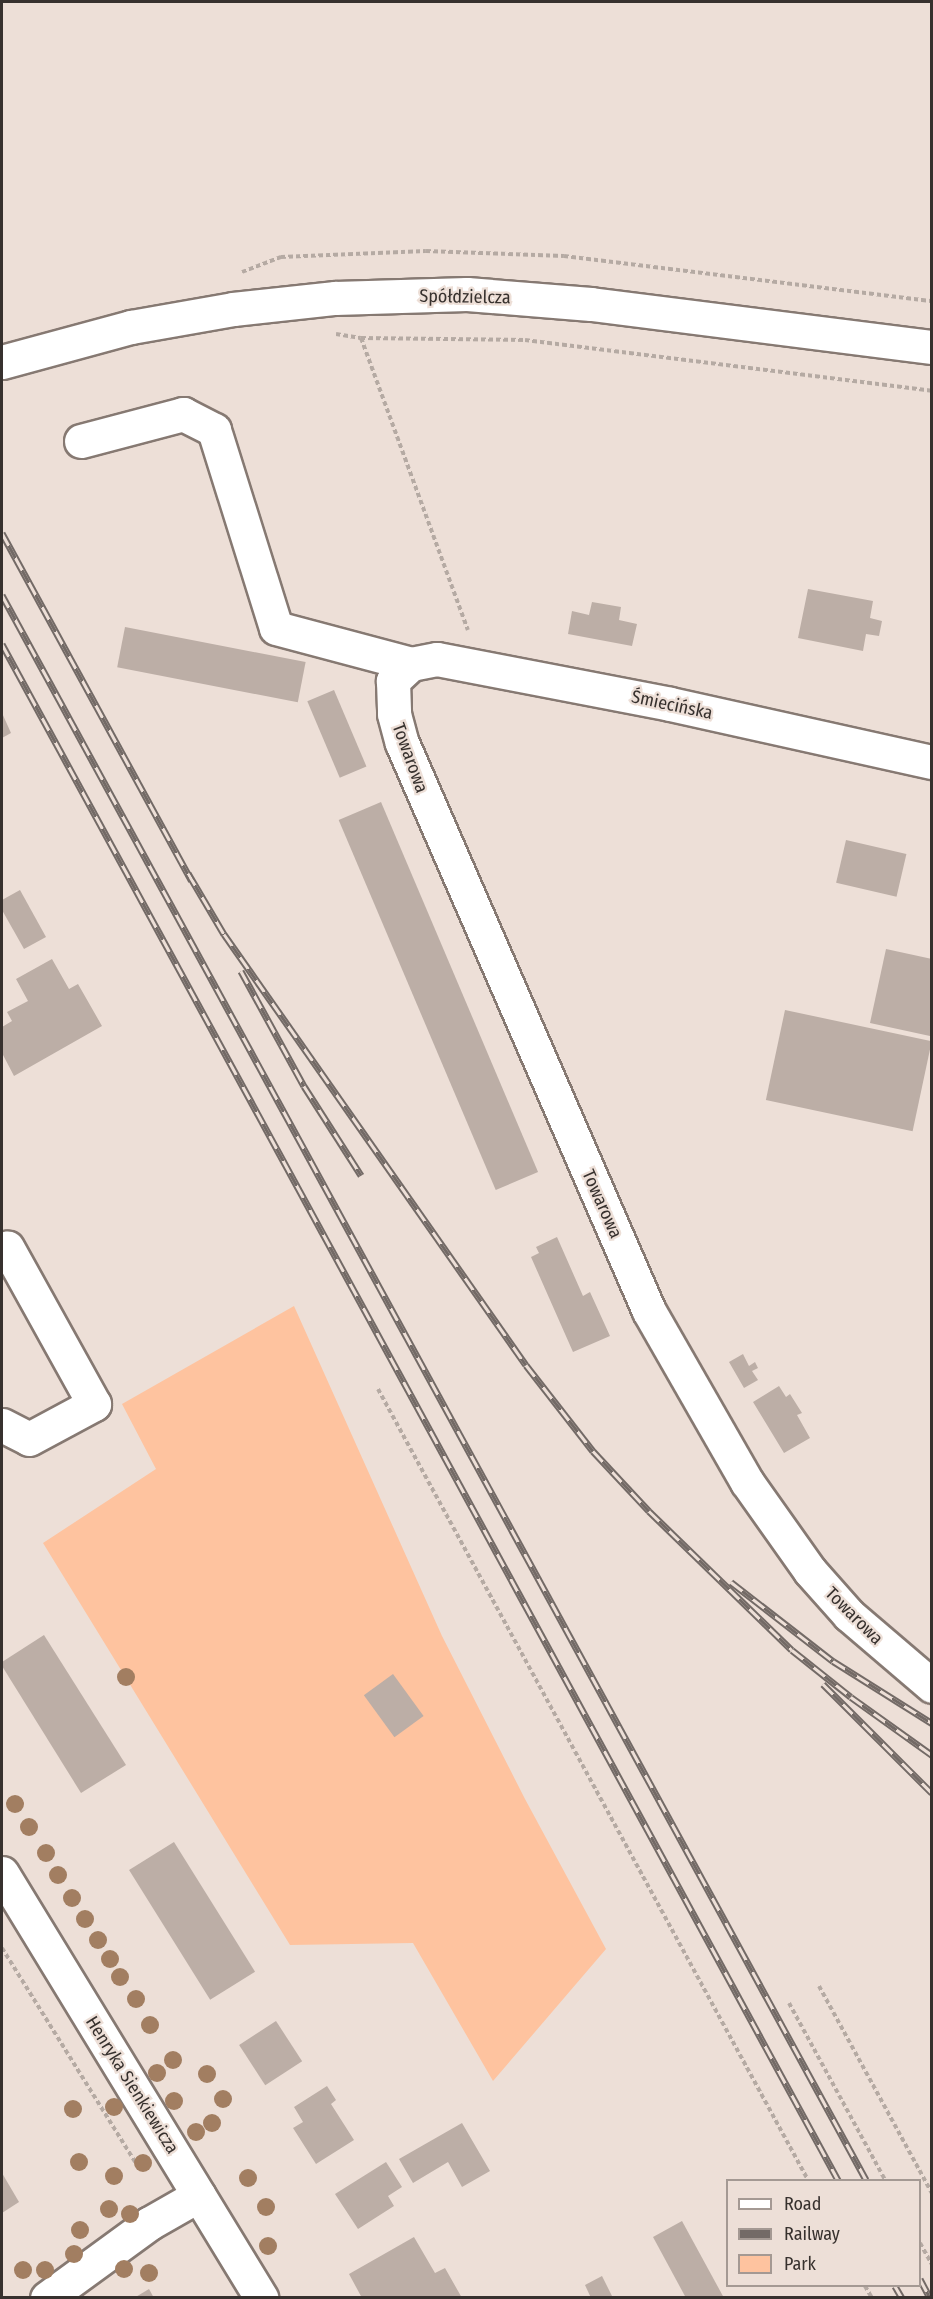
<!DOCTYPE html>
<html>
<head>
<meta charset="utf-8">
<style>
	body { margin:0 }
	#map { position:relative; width:933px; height:2299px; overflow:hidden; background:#eddfd7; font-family:"Fira Sans Condensed",sans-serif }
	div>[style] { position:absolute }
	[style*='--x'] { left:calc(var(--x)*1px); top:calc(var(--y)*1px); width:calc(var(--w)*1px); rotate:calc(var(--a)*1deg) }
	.green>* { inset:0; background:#fec39f }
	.building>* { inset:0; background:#bcaea6; transform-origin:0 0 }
	.path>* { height:4px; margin-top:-2px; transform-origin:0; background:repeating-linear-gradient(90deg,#b5aaa3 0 4.5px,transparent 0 7.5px) }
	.roads { filter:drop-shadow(2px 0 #867972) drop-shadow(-2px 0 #867972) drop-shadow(0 2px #867972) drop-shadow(0 -2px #867972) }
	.minor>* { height:33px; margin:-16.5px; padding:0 16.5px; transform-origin:16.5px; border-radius:16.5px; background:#fff }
	.rail>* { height:7px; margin-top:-3.5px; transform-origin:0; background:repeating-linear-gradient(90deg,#eddfd7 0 14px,#736a66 0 28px); box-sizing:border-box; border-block:2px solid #736a66 }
	.trees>* { width:18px; height:18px; margin:-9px; border-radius:50%; background:#a27e61 }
	span { translate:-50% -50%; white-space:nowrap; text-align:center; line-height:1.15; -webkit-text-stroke:4.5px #eddfd7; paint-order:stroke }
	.street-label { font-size:18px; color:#37312e }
	.frame { position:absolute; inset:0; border:3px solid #37312e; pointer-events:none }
	.legend { position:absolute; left:726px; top:2179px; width:195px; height:108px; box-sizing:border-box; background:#eddfd7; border:2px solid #a49993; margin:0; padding:8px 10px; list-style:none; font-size:18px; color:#37312e }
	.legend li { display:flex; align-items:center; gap:12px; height:30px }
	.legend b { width:30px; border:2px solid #a49993 }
</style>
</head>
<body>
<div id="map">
	<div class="green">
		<div style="clip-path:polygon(294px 1306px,442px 1636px,525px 1799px,606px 1949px,493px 2081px,413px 1943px,290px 1945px,43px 1543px,156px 1469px,122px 1404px)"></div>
	</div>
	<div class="building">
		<div style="clip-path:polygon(808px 589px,873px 601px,870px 618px,882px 621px,879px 636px,866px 634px,863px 651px,798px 638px)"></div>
		<div style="clip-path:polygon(592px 602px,621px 607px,619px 620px,637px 624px,632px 646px,568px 634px,572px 611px,589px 615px)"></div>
		<div style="left:125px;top:627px;width:184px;height:41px;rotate:11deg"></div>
		<div style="left:334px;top:690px;width:83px;height:29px;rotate:67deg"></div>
		<div style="clip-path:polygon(2px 713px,11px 733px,2px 738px)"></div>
		<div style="left:381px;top:802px;width:402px;height:46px;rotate:67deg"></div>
		<div style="left:846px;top:840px;width:62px;height:44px;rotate:13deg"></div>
		<div style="clip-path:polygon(20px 890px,46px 937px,24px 949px,2px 910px,2px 900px)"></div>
		<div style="clip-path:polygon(886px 949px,932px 959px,930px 1036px,870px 1023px)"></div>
		<div style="clip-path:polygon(52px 959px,69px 989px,78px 984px,102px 1026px,14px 1076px,2px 1053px,2px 1027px,12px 1021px,7px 1012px,28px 1001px,16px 979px)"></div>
		<div style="left:785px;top:1010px;width:150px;height:92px;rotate:12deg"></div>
		<div style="clip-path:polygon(557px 1237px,583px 1296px,590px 1292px,610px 1336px,573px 1352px,531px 1257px,539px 1253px,536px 1247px)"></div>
		<div style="clip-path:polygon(743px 1354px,749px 1366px,755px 1362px,758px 1368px,752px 1371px,758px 1380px,744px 1388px,729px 1362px)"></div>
		<div style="clip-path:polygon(779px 1386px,786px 1397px,790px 1394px,802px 1413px,797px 1415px,810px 1438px,784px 1453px,753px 1402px)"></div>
		<div style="clip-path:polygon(44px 1635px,126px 1765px,81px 1793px,2px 1666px,2px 1662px)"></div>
		<div style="left:393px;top:1674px;width:52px;height:36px;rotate:54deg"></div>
		<div style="left:174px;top:1842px;width:153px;height:53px;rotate:58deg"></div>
		<div style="left:276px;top:2021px;width:48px;height:44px;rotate:57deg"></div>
		<div style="clip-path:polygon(327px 2086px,336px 2100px,331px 2104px,354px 2140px,316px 2164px,293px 2128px,303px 2122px,294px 2107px)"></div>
		<div style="clip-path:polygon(462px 2123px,490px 2171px,462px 2187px,448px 2162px,413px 2183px,399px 2159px)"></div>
		<div style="clip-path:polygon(386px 2162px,402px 2187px,388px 2196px,394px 2206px,358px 2229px,335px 2194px)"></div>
		<div style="clip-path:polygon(2px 2173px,19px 2202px,2px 2213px)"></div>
		<div style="clip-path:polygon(682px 2221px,724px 2298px,686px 2298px,653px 2237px)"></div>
		<div style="clip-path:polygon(414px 2237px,435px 2273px,445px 2268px,462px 2298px,362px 2298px,349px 2274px)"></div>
		<div style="clip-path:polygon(602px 2276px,613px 2298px,591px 2298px,585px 2285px)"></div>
		<div style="clip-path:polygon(149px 2289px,154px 2298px,134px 2298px)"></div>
	</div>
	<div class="path">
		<div style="--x:242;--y:272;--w:42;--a:-21"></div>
		<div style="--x:281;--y:257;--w:145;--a:-2.4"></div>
		<div style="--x:426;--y:251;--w:138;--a:2.1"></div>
		<div style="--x:564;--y:256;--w:371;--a:7"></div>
		<div style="--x:336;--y:334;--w:25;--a:9"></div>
		<div style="--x:361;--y:338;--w:164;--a:0.7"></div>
		<div style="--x:525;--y:340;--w:410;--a:7.1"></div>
		<div style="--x:361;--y:338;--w:311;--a:69.9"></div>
		<div style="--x:378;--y:1389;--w:900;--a:61.47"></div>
		<div style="--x:2;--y:1948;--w:252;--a:58.1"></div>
		<div style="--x:819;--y:1986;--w:236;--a:61.4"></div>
		<div style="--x:789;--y:2003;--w:201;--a:61.5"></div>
		<div style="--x:920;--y:2243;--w:25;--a:61"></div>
		<div style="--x:865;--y:2286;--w:14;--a:60"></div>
	</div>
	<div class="roads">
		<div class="minor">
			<div style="--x:2;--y:362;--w:134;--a:-15.2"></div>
			<div style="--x:131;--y:327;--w:104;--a:-10"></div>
			<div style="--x:233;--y:309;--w:103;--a:-6.2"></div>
			<div style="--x:335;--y:298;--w:132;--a:-1.7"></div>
			<div style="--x:467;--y:294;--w:124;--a:4.6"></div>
			<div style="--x:591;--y:304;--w:344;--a:7.2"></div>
			<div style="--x:81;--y:441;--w:106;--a:-14.8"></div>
			<div style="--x:183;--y:414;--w:35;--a:27"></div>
			<div style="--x:214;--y:430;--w:207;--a:72.6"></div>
			<div style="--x:276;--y:628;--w:140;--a:14.9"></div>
			<div style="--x:411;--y:664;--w:26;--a:-11"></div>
			<div style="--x:437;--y:659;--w:237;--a:10.9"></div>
			<div style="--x:670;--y:704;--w:268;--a:12.5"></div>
			<div style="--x:411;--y:664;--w:25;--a:137"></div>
			<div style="--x:393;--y:681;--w:33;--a:88"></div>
			<div style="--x:394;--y:714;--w:30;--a:75"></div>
			<div style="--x:402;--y:743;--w:619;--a:66.5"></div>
			<div style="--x:649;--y:1311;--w:197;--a:60.2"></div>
			<div style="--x:747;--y:1482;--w:109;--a:54.7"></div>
			<div style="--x:810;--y:1571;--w:59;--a:48.4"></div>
			<div style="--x:849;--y:1615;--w:109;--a:40.5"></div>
			<div style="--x:2;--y:1425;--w:30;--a:27"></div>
			<div style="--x:29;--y:1439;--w:74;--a:-28.3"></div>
			<div style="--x:94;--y:1404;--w:179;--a:-119"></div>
			<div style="--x:2;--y:1873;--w:498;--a:58.6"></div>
			<div style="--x:47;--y:2298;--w:127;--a:-36.1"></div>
			<div style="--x:150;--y:2223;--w:56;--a:-29.7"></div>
		</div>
	</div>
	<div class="rail">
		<div style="--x:2;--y:533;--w:396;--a:61.4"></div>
		<div style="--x:2;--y:595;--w:1805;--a:61.4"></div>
		<div style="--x:2;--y:644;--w:1749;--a:61.44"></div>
		<div style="--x:188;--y:873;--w:71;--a:59.5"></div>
		<div style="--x:224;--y:934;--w:526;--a:54.98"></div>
		<div style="--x:526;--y:1365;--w:109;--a:52.1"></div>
		<div style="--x:593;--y:1451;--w:82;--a:47"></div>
		<div style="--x:649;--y:1511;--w:199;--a:44.2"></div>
		<div style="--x:792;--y:1650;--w:75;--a:38.5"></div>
		<div style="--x:851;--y:1697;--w:100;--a:35.6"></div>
		<div style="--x:241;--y:971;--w:131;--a:61.3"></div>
		<div style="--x:304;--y:1086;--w:106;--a:57.4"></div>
		<div style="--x:731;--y:1582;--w:129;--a:37.8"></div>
		<div style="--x:833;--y:1661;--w:117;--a:32.1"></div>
		<div style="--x:823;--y:1684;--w:154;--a:45"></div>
		<div style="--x:920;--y:2279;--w:21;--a:62"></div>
		<div style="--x:895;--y:2286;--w:14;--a:60"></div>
	</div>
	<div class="trees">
		<div style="left:126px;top:1677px"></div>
		<div style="left:15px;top:1804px"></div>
		<div style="left:29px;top:1827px"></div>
		<div style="left:46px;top:1853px"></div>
		<div style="left:58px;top:1875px"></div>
		<div style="left:72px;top:1898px"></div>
		<div style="left:85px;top:1919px"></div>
		<div style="left:98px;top:1940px"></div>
		<div style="left:110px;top:1959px"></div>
		<div style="left:120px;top:1977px"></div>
		<div style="left:136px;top:1999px"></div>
		<div style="left:150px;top:2025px"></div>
		<div style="left:173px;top:2060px"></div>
		<div style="left:157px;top:2073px"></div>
		<div style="left:207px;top:2074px"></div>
		<div style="left:223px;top:2099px"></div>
		<div style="left:174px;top:2101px"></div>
		<div style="left:114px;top:2107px"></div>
		<div style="left:73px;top:2109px"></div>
		<div style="left:212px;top:2123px"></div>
		<div style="left:196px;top:2132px"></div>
		<div style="left:79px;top:2162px"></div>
		<div style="left:143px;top:2163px"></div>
		<div style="left:114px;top:2176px"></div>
		<div style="left:248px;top:2178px"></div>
		<div style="left:266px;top:2207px"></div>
		<div style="left:109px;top:2209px"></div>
		<div style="left:130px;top:2214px"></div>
		<div style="left:80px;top:2230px"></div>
		<div style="left:268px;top:2246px"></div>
		<div style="left:74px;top:2254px"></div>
		<div style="left:124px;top:2269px"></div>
		<div style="left:23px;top:2270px"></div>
		<div style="left:45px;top:2270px"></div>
		<div style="left:149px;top:2273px"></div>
	</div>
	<div class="street-label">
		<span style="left:465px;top:297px;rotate:1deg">Spółdzielcza</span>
		<span style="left:672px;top:705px;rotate:12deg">Śmiecińska</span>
		<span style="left:410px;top:758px;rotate:70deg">Towarowa</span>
		<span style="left:602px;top:1204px;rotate:66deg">Towarowa</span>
		<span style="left:854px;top:1616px;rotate:45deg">Towarowa</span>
		<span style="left:132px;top:2085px;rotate:58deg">Henryka Sienkiewicza</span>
	</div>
	<div class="frame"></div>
	<ul class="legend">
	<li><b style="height:8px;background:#fff"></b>Road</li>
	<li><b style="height:8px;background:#736a66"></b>Railway</li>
	<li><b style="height:16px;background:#fec39f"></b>Park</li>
	</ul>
</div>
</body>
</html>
